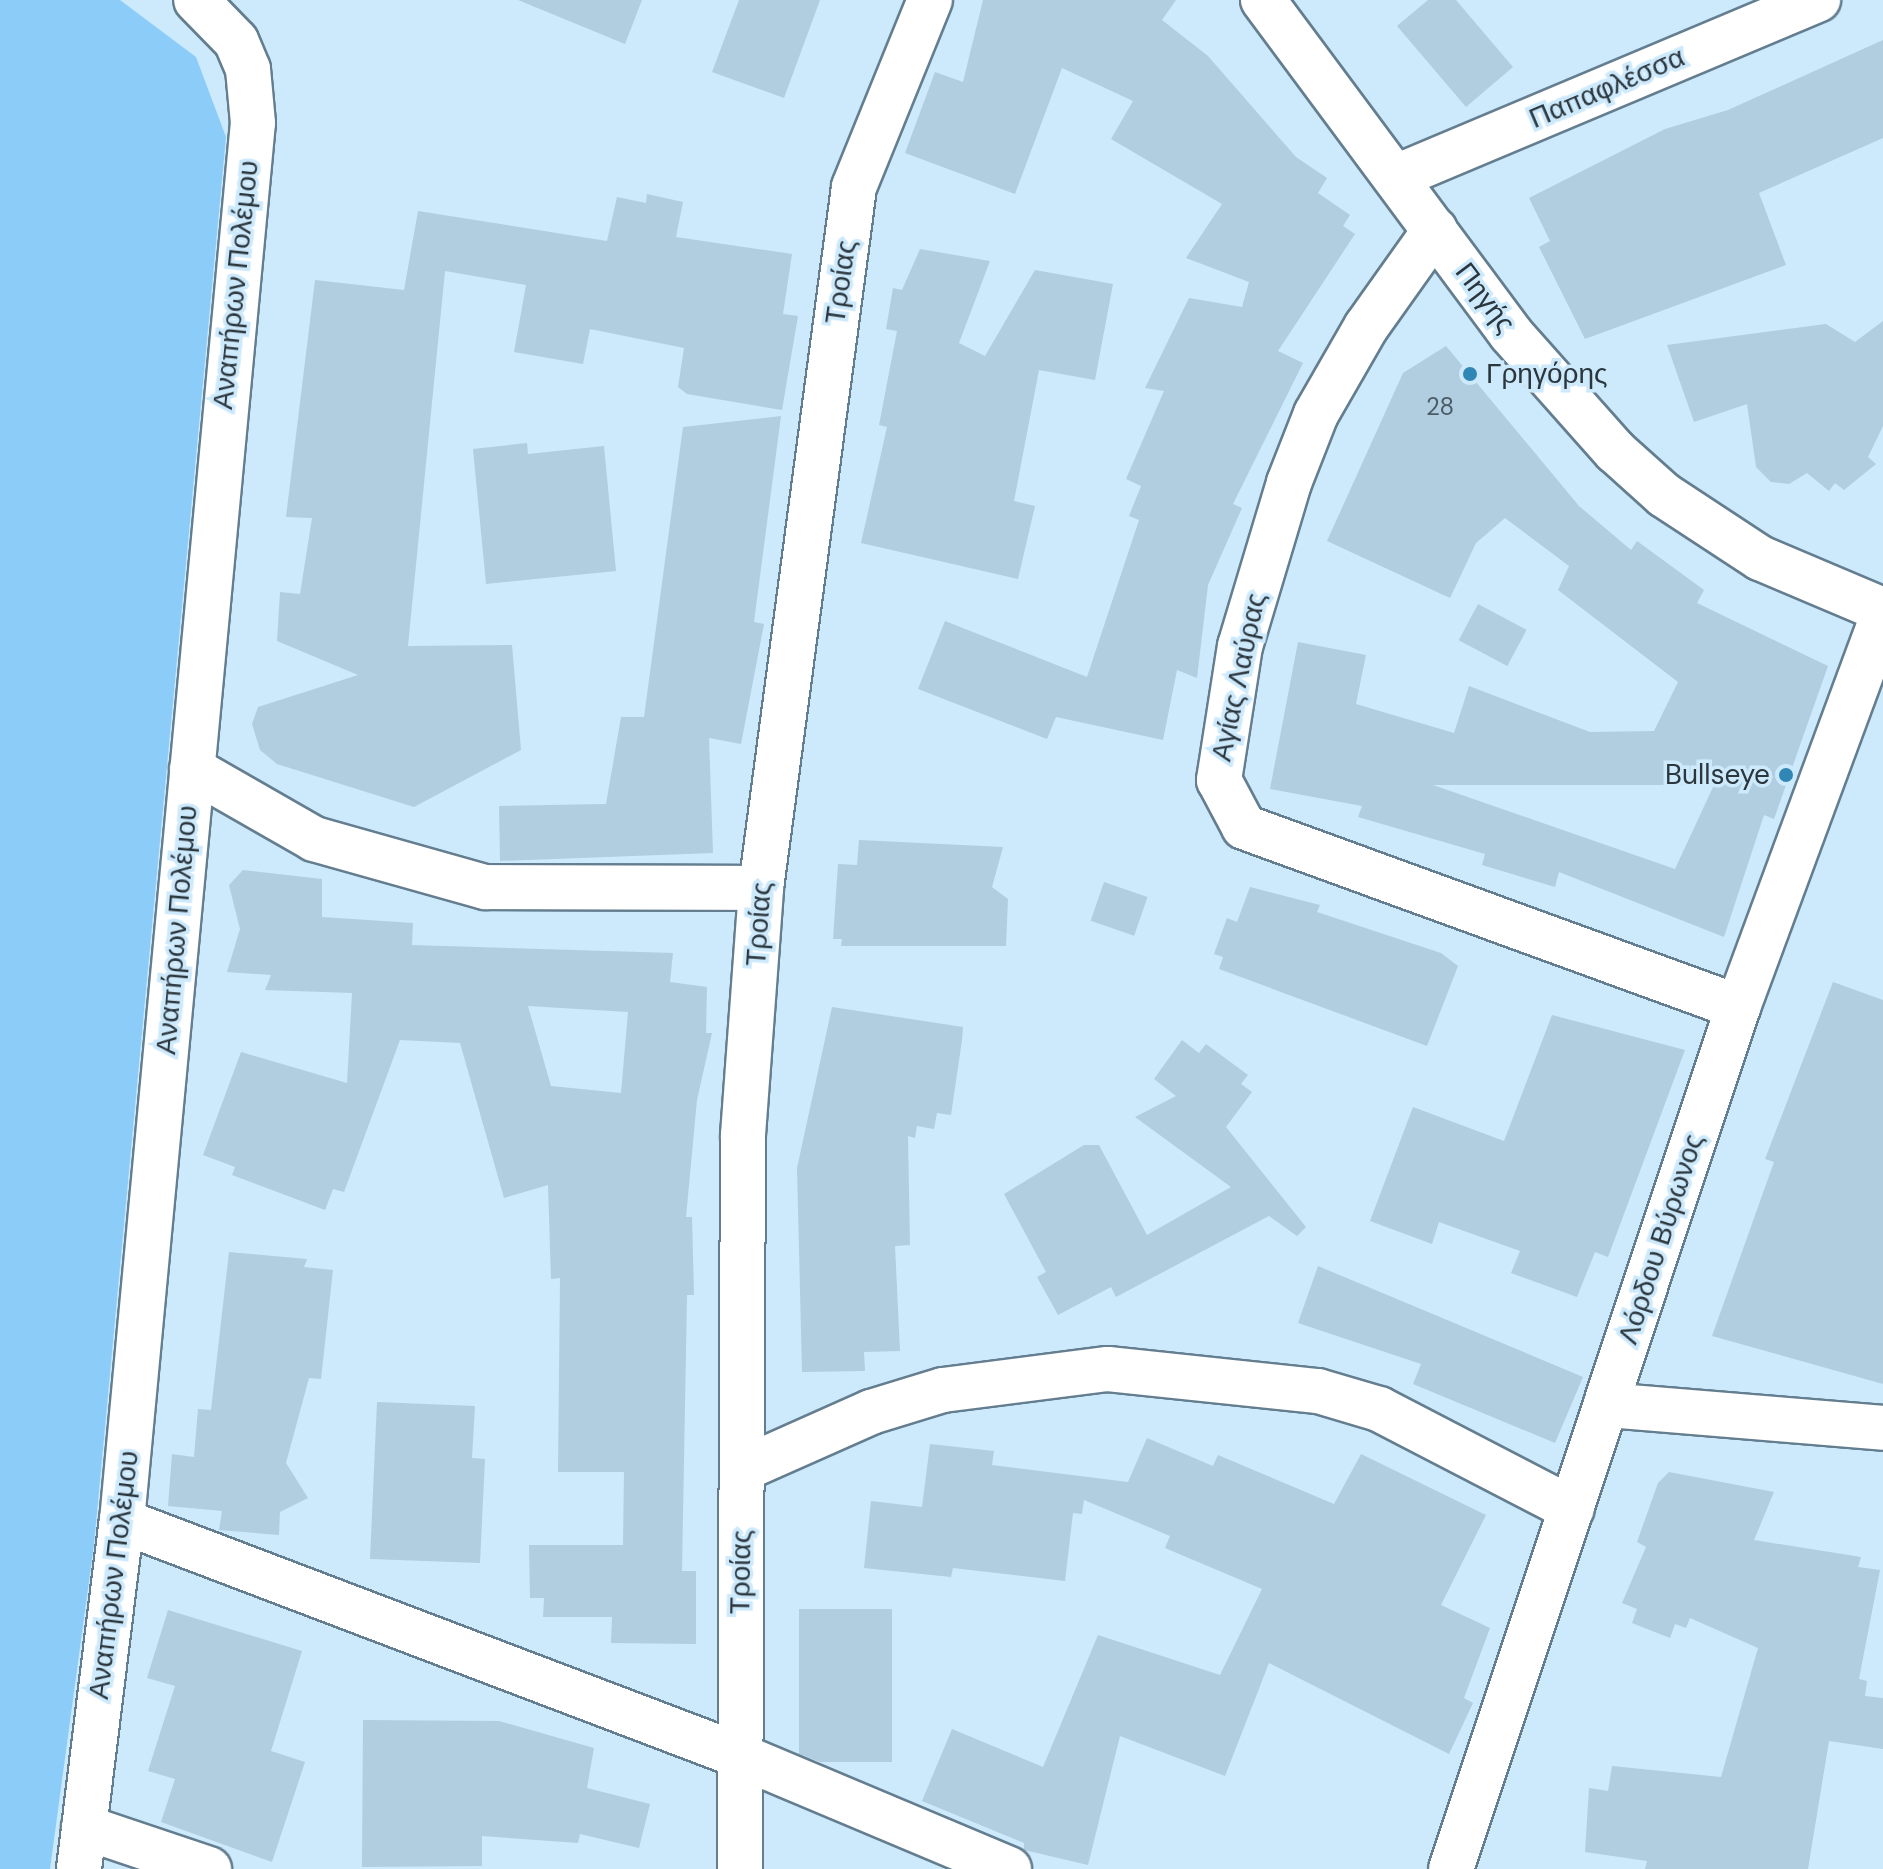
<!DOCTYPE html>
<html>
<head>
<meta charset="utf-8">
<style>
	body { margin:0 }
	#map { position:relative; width:1883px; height:1869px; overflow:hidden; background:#cde9fc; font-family:"DM Sans",sans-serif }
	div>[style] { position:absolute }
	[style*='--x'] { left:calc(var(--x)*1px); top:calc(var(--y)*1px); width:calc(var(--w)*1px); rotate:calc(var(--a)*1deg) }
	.green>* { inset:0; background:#8bcdf8 }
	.building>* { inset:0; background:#b1cde0; transform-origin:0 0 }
	.roads { filter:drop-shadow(2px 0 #647e8f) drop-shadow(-2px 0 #647e8f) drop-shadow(0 2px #647e8f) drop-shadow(0 -2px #647e8f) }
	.minor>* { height:44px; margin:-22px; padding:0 22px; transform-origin:22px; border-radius:22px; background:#fff }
	.major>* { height:44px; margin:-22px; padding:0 22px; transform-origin:22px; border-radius:22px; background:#fff }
	.dots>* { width:22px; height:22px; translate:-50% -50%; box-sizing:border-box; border:4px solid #cde9fc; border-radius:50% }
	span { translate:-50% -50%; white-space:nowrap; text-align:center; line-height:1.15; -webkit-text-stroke:7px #cde9fc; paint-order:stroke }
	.number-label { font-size:24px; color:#4c5c66 }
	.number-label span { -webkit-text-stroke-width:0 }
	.street-label { font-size:28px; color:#2b363d }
	.poi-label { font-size:28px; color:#2b363d }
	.left { translate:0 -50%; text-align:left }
	.right { translate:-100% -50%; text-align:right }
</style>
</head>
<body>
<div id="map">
	<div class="green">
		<div style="clip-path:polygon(0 0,120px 0,196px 57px,226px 137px,94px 1544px,50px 1869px,0 1869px)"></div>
	</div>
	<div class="building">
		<div style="clip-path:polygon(518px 0,642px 0,625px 44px)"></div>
		<div style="clip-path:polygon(739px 0,820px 0,784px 98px,712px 72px)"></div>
		<div style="clip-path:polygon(983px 0,1176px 0,1162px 20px,1208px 56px,1296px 157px,1327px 178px,1318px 193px,1350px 215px,1343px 226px,1355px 234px,1278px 351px,1303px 363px,1233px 504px,1242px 508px,1208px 585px,1197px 678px,1177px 670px,1163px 740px,1056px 717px,1047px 739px,918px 689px,945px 621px,1087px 677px,1139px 520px,1129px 516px,1141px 486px,1126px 479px,1164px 391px,1145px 388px,1189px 298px,1242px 307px,1249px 282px,1186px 258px,1222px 204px,1111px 139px,1133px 101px,1062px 68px,1015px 194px,905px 153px,935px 72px,963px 82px)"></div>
		<div style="clip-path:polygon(1428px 0,1456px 0,1513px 67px,1466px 107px,1397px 26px)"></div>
		<div style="clip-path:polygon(1883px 40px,1883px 138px,1759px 193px,1786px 265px,1585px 339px,1539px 247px,1550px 241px,1529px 198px,1665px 129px,1728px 110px)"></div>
		<div style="clip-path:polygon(647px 194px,683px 202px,676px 237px,792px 254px,783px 314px,798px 316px,782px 410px,687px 394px,678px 387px,684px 348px,590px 329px,583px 364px,514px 352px,526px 285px,445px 271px,408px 646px,512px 645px,521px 750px,414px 807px,277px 764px,260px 750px,252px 724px,258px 707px,358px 675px,277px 641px,280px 592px,300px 594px,312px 518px,286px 517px,315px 280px,404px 290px,418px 211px,607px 241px,617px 197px,646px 203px)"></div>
		<div style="clip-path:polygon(920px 249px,990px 261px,959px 343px,985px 356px,1035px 270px,1113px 284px,1095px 380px,1039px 370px,1014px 501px,1035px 506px,1018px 579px,861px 543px,887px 427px,879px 425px,897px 331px,886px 329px,893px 288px,902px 290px)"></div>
		<div style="clip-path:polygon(1883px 321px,1883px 426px,1868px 457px,1876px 464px,1844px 490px,1835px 483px,1829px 491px,1807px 473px,1789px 484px,1771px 482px,1756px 467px,1747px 404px,1694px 422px,1667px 345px,1826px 324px,1855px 342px)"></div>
		<div style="clip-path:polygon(evenodd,1446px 346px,1579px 506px,1631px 550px,1637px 541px,1704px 590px,1697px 603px,1828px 666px,1774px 819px,1764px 815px,1724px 937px,1559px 872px,1555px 887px,1482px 865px,1485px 854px,1358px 817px,1362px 806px,1270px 789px,1298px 642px,1366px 655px,1356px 704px,1454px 733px,1469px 686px,1590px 732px,1654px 731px,1678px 682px,1558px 590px,1569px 566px,1505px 518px,1476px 543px,1450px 598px,1327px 541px,1403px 373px,1446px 346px,1433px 785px,1714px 785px,1675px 869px,1433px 785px)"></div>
		<div style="clip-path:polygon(781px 416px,754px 622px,764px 624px,741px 744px,709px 738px,713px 853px,500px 861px,499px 806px,606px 804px,621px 717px,644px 717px,683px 427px)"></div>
		<div style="clip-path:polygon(527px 443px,528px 454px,604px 446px,616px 571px,486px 584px,473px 449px)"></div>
		<div style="left:1478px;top:604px;width:55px;height:41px;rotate:28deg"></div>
		<div style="clip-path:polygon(859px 840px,1003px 847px,992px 887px,1008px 899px,1006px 946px,841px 946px,842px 939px,833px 939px,838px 864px,857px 865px)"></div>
		<div style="clip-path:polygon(evenodd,243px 870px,322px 879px,322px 917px,413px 923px,412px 945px,673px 953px,670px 982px,707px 987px,706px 1033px,712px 1033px,697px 1100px,686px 1217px,692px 1217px,694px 1295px,687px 1295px,682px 1571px,696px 1571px,696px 1644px,611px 1643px,612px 1617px,543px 1617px,544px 1598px,530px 1598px,529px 1545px,623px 1545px,624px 1472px,558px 1472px,560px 1278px,551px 1279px,548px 1185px,504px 1198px,460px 1043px,400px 1040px,344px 1192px,333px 1189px,325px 1210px,232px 1175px,235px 1167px,203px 1155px,241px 1052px,347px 1083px,352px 993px,265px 990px,271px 975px,227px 972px,240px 929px,229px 885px,243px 870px,528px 1006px,628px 1012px,621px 1093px,551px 1086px,528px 1006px)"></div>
		<div style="left:1104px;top:882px;width:46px;height:41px;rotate:19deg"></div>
		<div style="clip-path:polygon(1250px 887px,1320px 905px,1317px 912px,1441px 953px,1458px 966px,1427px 1046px,1219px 969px,1223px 957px,1214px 954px,1227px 918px,1237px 922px)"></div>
		<div style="clip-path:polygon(1833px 982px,1883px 1000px,1883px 1384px,1712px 1336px,1774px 1162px,1765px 1159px)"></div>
		<div style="clip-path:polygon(832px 1007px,963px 1027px,962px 1040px,951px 1115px,937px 1113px,934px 1129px,917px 1126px,915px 1138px,908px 1136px,910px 1245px,895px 1246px,900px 1351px,864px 1352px,865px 1371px,802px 1372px,797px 1168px)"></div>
		<div style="clip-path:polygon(1552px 1015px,1685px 1050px,1608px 1257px,1595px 1252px,1577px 1297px,1511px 1273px,1520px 1251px,1439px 1222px,1432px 1244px,1370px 1221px,1413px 1107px,1504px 1141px)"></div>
		<div style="clip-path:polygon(1182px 1040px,1199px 1053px,1206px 1044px,1248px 1075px,1241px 1084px,1252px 1092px,1226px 1127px,1306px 1227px,1297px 1236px,1269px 1216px,1116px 1297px,1111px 1287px,1058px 1315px,1037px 1277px,1046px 1272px,1004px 1194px,1084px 1145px,1099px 1145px,1147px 1235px,1231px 1187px,1135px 1117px,1176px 1096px,1154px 1079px)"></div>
		<div style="clip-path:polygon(229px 1252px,307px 1259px,304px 1267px,333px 1270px,321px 1379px,309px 1378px,286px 1463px,308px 1498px,280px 1512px,279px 1535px,219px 1530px,222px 1511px,168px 1506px,172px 1454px,194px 1457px,198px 1409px,211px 1410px)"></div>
		<div style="clip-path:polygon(1318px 1266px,1583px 1377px,1555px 1443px,1413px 1384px,1421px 1364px,1298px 1323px)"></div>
		<div style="clip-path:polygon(377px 1402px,475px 1406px,472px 1458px,485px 1459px,480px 1563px,370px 1559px)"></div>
		<div style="clip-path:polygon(1147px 1438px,1213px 1466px,1218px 1455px,1334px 1504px,1361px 1454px,1486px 1515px,1441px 1605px,1490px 1628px,1464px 1698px,1473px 1703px,1449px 1754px,1269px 1663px,1225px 1776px,1120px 1736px,1088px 1865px,1024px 1850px,1024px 1843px,922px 1801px,952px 1729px,1043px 1767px,1098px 1635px,1220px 1675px,1262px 1589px,1165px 1548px,1170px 1536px,1084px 1500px,1082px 1514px,1073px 1513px,1065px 1581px,953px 1568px,951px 1577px,864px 1568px,871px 1501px,922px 1507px,930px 1444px,994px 1451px,992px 1465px,1128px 1482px)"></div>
		<div style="clip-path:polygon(1669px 1472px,1774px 1492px,1754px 1540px,1861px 1557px,1858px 1567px,1880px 1570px,1859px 1679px,1867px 1681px,1865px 1696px,1883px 1698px,1883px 1749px,1829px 1741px,1808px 1869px,1645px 1869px,1647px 1861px,1585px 1852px,1589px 1788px,1608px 1791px,1612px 1766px,1721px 1777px,1758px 1648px,1690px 1618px,1686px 1628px,1675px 1624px,1670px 1638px,1632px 1623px,1637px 1609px,1622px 1603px,1646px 1547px,1637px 1542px,1658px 1483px)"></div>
		<div style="clip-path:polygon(799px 1609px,892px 1609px,892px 1762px,820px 1762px,799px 1754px)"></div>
		<div style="clip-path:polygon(168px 1610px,302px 1651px,271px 1751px,305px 1762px,272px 1862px,161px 1822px,175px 1779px,148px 1771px,175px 1686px,147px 1678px)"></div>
		<div style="clip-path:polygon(363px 1720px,499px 1721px,594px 1748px,587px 1788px,650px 1804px,639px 1848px,580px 1834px,578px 1843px,482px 1836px,482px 1866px,362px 1867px)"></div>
	</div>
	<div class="roads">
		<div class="minor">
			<div style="--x:1396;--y:177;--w:458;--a:-22.8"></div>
			<div style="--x:1435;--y:230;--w:119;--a:125.4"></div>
			<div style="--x:1366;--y:327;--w:100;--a:119.9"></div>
			<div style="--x:1316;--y:414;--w:74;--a:111.4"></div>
			<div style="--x:1289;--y:483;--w:170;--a:106.7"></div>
			<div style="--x:1240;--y:646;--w:136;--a:98.9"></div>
			<div style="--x:1219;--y:780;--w:53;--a:62"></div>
			<div style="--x:1244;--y:827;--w:526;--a:20.02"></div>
			<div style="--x:192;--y:769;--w:141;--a:29.8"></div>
			<div style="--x:314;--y:839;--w:178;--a:15.7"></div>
			<div style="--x:485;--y:887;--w:276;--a:0.2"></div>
			<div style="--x:1606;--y:1405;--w:278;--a:4.7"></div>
			<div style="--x:743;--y:1469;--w:140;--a:-24"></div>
			<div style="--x:871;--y:1412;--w:75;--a:-17"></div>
			<div style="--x:943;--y:1390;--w:166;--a:-7.3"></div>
			<div style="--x:1108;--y:1369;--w:211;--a:6"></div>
			<div style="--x:1318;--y:1391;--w:64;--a:16.4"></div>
			<div style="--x:1379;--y:1409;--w:217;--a:27.4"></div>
			<div style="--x:122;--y:1521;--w:659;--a:20.8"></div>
			<div style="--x:738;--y:1755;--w:294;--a:22.8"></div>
			<div style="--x:84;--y:1827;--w:132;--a:18.6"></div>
			<div style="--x:79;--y:1869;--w:351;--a:-83"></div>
			<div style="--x:122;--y:1521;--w:1404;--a:-84.65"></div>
			<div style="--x:253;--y:123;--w:54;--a:-95.3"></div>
			<div style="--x:248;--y:69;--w:30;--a:-113"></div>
			<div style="--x:236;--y:41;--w:57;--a:-134.3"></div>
			<div style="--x:740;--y:1869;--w:734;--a:-89.77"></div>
			<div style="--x:743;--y:1135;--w:248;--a:-85.8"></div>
			<div style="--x:761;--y:888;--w:707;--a:-82.44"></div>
			<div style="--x:854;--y:187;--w:202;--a:-67.9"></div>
			<div style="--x:1451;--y:1869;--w:909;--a:-71.58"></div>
			<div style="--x:1738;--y:1007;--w:419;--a:-69.7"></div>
		</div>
		<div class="major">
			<div style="--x:1263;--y:0;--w:416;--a:53.4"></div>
			<div style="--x:1511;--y:334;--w:157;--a:48.4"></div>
			<div style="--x:1615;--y:451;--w:66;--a:41.9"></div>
			<div style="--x:1664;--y:495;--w:115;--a:33.3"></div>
			<div style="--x:1760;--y:558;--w:134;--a:22.9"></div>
		</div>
	</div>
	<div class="dots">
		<div style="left:1470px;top:374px;background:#3086b5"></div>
		<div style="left:1786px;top:775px;background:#3086b5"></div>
	</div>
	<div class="number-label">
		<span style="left:1440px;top:407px">28</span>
	</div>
	<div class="street-label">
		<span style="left:1607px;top:88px;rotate:-23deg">Παπαφλέσσα</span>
		<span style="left:841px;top:282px;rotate:-82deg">Τροίας</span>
		<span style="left:236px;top:285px;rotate:-84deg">Αναπήρων Πολέμου</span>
		<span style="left:1485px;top:298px;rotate:53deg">Πηγής</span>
		<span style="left:1239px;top:677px;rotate:-78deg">Αγίας Λαύρας</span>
		<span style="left:759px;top:924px;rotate:-86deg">Τροίας</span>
		<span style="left:177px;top:930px;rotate:-85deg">Αναπήρων Πολέμου</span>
		<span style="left:1661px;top:1239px;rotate:-72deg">Λόρδου Βύρωνος</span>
		<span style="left:741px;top:1572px;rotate:-89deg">Τροίας</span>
		<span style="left:114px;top:1575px;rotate:-83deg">Αναπήρων Πολέμου</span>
	</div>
	<div class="poi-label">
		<span class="left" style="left:1486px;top:374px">Γρηγόρης</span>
		<span class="right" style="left:1770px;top:775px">Bullseye</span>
	</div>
</div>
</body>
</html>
